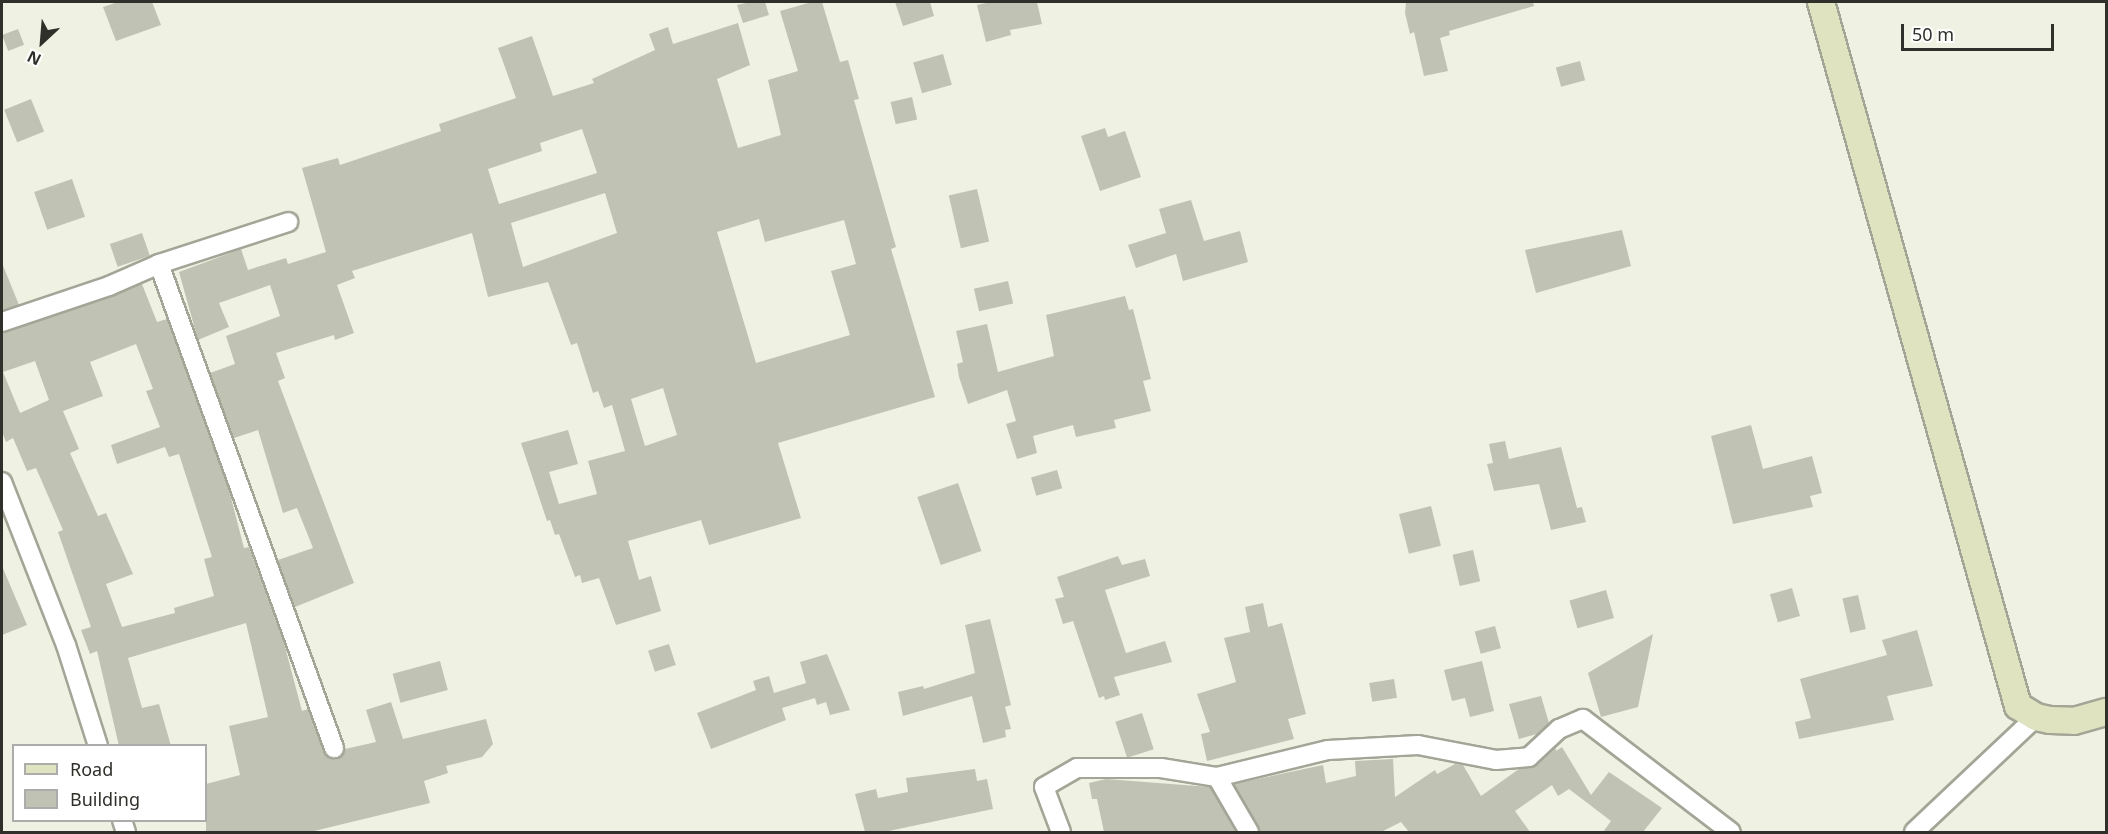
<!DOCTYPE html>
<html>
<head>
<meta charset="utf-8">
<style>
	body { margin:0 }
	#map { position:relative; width:2108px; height:834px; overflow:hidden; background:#eff2e2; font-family:"Noto Sans",sans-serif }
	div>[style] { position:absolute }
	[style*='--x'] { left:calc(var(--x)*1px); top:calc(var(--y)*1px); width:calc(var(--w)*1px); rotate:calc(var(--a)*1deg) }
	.building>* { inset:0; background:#c0c2b4; transform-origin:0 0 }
	.roads { filter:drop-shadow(2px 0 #a3a597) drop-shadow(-2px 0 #a3a597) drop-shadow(0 2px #a3a597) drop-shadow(0 -2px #a3a597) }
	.street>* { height:18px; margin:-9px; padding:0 9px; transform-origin:9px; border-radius:9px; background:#fff }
	.secondary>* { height:26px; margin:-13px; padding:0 13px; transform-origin:13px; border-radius:13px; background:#e0e3bf }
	span { translate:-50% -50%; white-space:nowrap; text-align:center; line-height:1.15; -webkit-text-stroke:5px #fff; paint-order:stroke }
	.frame { position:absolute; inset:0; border:3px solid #2f302a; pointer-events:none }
	.legend { position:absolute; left:12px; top:744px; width:195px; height:78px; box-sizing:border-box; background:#fff; border:2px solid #acacaa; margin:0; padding:8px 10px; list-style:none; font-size:18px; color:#2f302a }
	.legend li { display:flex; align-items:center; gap:12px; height:30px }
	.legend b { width:30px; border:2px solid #acacaa }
	.north { position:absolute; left:12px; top:12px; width:60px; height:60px; -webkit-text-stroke:4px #fff; paint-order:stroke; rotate:206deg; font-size:16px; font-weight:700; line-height:24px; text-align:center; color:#2f302a }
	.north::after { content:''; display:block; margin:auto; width:21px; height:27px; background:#2f302a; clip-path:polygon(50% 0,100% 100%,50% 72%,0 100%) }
	.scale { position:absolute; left:1901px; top:24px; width:153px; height:27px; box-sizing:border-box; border:3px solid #2f302a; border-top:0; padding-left:8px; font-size:18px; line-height:21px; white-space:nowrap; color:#2f302a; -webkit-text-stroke:4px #fff; paint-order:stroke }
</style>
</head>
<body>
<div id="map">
	<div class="building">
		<div style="clip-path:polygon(118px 2px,152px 2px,161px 25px,116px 41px,103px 7px)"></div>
		<div style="clip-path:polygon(751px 2px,765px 2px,769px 15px,743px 23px,737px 5px)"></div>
		<div style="clip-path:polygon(evenodd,812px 2px,822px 2px,840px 62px,848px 60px,859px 99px,854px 100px,896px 247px,891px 249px,935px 397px,778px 443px,801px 518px,709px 545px,701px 520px,628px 541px,639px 580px,651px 576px,661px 611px,616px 625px,599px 578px,582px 583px,580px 575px,575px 577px,559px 534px,555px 535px,550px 520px,547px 521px,521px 443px,568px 430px,578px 464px,549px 472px,559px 504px,597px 494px,588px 461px,625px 451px,612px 405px,604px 408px,598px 391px,593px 393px,577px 343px,571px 345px,548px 282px,488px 297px,472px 233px,352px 271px,355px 278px,337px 285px,354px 333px,335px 340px,334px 335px,276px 353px,285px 378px,278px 381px,354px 583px,295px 607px,278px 560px,313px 548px,297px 508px,283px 513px,258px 430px,234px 438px,210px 373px,235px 364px,226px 336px,280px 316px,270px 285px,219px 303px,229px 327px,198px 340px,179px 272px,241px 249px,248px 270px,286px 258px,288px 264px,326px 252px,302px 168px,338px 158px,340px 165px,441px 131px,439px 124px,516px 98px,498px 48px,532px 36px,553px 96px,594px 83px,592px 79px,655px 50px,649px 34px,668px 27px,673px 44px,738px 23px,750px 65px,717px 79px,738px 148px,781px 135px,768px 80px,798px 71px,780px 11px,812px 2px,582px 129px,597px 173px,499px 204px,488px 169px,542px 151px,540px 143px,582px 129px,812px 2px,605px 193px,617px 233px,523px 267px,511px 223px,605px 193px,812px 2px,759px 219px,765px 242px,844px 220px,856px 264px,831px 271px,850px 335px,756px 363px,717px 232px,759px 219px,812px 2px,663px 388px,677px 435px,645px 446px,631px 399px,663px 388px)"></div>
		<div style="clip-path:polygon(895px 2px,930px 2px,934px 16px,903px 26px)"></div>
		<div style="clip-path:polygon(991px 2px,1037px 2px,1042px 24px,1010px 30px,1011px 35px,986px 42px,977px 5px)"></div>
		<div style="clip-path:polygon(1406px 2px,1533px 2px,1534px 6px,1449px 31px,1450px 35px,1440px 38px,1448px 71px,1424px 76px,1414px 32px,1410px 34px,1405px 13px)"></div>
		<div style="left:18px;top:29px;width:17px;height:17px;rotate:69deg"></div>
		<div style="left:943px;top:54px;width:32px;height:31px;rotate:74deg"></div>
		<div style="left:1580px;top:61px;width:20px;height:25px;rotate:75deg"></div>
		<div style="left:912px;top:97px;width:23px;height:22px;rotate:77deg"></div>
		<div style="left:31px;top:99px;width:35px;height:29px;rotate:68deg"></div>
		<div style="clip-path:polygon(1105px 128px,1108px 137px,1125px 131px,1141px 177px,1100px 191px,1081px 136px)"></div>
		<div style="left:72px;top:179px;width:40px;height:40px;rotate:71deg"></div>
		<div style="left:977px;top:189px;width:54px;height:29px;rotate:77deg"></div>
		<div style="clip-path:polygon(1191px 200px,1204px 241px,1240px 231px,1248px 262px,1183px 281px,1176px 254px,1136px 268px,1128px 245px,1166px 233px,1159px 209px)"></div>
		<div style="clip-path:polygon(1622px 230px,1631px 266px,1536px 293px,1525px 250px)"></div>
		<div style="left:142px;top:233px;width:24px;height:34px;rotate:71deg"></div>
		<div style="clip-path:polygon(2px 263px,19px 305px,2px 310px)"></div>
		<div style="left:1008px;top:281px;width:23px;height:35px;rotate:77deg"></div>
		<div style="clip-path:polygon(evenodd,142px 284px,157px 322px,167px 319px,229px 490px,244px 548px,249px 547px,284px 643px,302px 711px,308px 709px,326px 756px,337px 759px,345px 749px,376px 742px,366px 710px,391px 702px,403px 739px,486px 719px,493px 744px,482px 757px,446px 766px,448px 773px,424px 781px,430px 803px,310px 832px,206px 832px,206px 784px,240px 775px,229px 726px,268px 717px,246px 623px,128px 658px,142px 708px,159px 704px,171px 746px,119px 746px,97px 651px,90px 654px,81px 630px,91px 627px,58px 532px,63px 530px,36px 468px,27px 471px,13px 438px,6px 442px,2px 432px,2px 333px,142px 284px,136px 344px,153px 389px,146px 391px,160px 427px,111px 445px,117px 464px,165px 447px,169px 457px,179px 454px,212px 557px,204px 559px,214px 596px,174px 608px,175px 613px,122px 627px,106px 584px,133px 574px,106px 513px,98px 516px,70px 453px,79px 449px,63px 411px,103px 396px,90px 362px,136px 344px,142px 284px,35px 361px,49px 400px,20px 413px,3px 372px,35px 361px)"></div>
		<div style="clip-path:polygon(1125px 296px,1129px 310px,1133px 309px,1151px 379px,1143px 381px,1151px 411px,1114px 420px,1116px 428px,1076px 437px,1073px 425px,1033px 436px,1037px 453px,1017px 459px,1006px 424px,1016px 421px,1007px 390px,968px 404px,959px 377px,957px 364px,963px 362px,956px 331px,987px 324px,998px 372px,1054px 356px,1046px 315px)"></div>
		<div style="clip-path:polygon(1751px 425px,1763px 469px,1812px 456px,1822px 493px,1810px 496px,1813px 507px,1733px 524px,1711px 436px)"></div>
		<div style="clip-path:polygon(1505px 441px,1509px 459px,1561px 447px,1577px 508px,1582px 507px,1586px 522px,1551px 530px,1539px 484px,1494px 491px,1487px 464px,1493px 463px,1489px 444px)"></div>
		<div style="left:1057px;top:470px;width:19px;height:27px;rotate:74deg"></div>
		<div style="left:958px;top:483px;width:72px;height:43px;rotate:71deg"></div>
		<div style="left:1431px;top:506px;width:41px;height:33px;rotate:76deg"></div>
		<div style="left:1473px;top:550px;width:32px;height:21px;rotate:77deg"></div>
		<div style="clip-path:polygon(1118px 556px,1122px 565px,1145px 559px,1150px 576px,1105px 590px,1126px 653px,1165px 641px,1172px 662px,1114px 677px,1120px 695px,1105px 700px,1104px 696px,1099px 698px,1073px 621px,1063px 624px,1055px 599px,1064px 597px,1057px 577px)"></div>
		<div style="clip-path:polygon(2px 566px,27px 625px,2px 635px)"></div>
		<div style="left:1792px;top:588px;width:29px;height:23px;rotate:74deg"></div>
		<div style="left:1606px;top:590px;width:29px;height:38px;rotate:74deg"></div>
		<div style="left:1858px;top:595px;width:35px;height:16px;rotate:77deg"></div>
		<div style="clip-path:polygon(1263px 603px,1268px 627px,1282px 623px,1306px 714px,1288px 719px,1294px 739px,1207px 761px,1201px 734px,1210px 732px,1197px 694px,1236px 682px,1224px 638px,1250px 632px,1245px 607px)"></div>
		<div style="clip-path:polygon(990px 619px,1011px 705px,1005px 707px,1011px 729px,1005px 730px,1006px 737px,983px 743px,972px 696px,903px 716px,898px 692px,923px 686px,924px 689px,975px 673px,965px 625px)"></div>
		<div style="left:1495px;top:626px;width:23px;height:21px;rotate:75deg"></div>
		<div style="clip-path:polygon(1917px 630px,1933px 686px,1887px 696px,1894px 720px,1799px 739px,1795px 722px,1811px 718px,1800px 679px,1887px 655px,1882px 640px)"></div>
		<div style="clip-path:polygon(1653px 634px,1638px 707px,1601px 717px,1588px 673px)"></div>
		<div style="left:669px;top:644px;width:22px;height:22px;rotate:72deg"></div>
		<div style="clip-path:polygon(827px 654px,850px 710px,830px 715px,826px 702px,817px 705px,815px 698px,782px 708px,786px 720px,711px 749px,697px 713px,756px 690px,753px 681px,769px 676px,774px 693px,806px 683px,800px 662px)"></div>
		<div style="left:440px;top:661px;width:30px;height:49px;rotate:75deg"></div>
		<div style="clip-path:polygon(1482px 661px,1494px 711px,1470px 717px,1465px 698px,1452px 701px,1444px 670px)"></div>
		<div style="left:1394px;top:679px;width:19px;height:25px;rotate:81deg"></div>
		<div style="clip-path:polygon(1541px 696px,1549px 723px,1537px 734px,1519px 739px,1509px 704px)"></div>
		<div style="left:1142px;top:713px;width:38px;height:28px;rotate:72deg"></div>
		<div style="clip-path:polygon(1562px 747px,1591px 795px,1609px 772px,1662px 808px,1643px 832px,1603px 832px,1611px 821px,1569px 789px,1558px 796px,1552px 785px,1515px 811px,1530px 832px,1409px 832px,1401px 822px,1381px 832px,1260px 832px,1234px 784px,1323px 765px,1326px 783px,1356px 776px,1355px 761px,1393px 759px,1395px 797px,1435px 770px,1437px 774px,1455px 764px,1463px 765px,1481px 796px,1519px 769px,1536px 766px,1556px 748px,1556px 751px)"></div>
		<div style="clip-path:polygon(975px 769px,977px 781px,987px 779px,993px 809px,884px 832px,865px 832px,855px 794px,876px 789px,878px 798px,908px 792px,906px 778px)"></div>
		<div style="clip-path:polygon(1106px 779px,1210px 787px,1236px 832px,1104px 832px,1097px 799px,1092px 799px,1089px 783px)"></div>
	</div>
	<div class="roads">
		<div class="street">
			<div style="--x:159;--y:264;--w:515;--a:70.12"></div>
			<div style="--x:2;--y:322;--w:113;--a:-18.6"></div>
			<div style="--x:109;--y:286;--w:55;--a:-23.7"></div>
			<div style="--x:159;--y:264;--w:136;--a:-18"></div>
			<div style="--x:2;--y:482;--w:175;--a:68.6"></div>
			<div style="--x:66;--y:645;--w:106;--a:72.4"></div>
			<div style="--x:1217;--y:777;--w:64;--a:59.8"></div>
			<div style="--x:122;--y:820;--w:13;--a:72"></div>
			<div style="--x:1061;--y:832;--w:48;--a:-110.7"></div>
			<div style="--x:1044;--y:787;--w:38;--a:-30"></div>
			<div style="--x:1077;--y:768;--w:84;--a:0"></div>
			<div style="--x:1161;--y:768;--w:57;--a:9.1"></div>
			<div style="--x:1217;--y:777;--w:114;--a:-13.7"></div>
			<div style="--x:1328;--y:750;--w:90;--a:-3.2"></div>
			<div style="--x:1418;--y:745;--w:79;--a:10.9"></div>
			<div style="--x:1496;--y:760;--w:33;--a:-5"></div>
			<div style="--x:1529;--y:757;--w:41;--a:-43"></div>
			<div style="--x:1559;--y:729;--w:26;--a:-23"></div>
			<div style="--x:1583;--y:719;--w:186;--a:37.4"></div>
			<div style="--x:1914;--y:832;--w:168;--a:-43.3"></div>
		</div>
		<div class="secondary">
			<div style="--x:1821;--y:2;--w:731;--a:74.37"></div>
			<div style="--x:2018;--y:706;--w:21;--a:31"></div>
			<div style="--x:2036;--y:717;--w:14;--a:12"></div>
			<div style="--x:2050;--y:720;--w:24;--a:2"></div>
			<div style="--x:2074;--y:721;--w:33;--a:-16"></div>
		</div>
	</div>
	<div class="frame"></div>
	<ul class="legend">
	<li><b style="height:8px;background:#e0e3bf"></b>Road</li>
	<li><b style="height:16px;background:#c0c2b4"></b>Building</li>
	</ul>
	<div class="north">N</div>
	<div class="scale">50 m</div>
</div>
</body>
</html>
